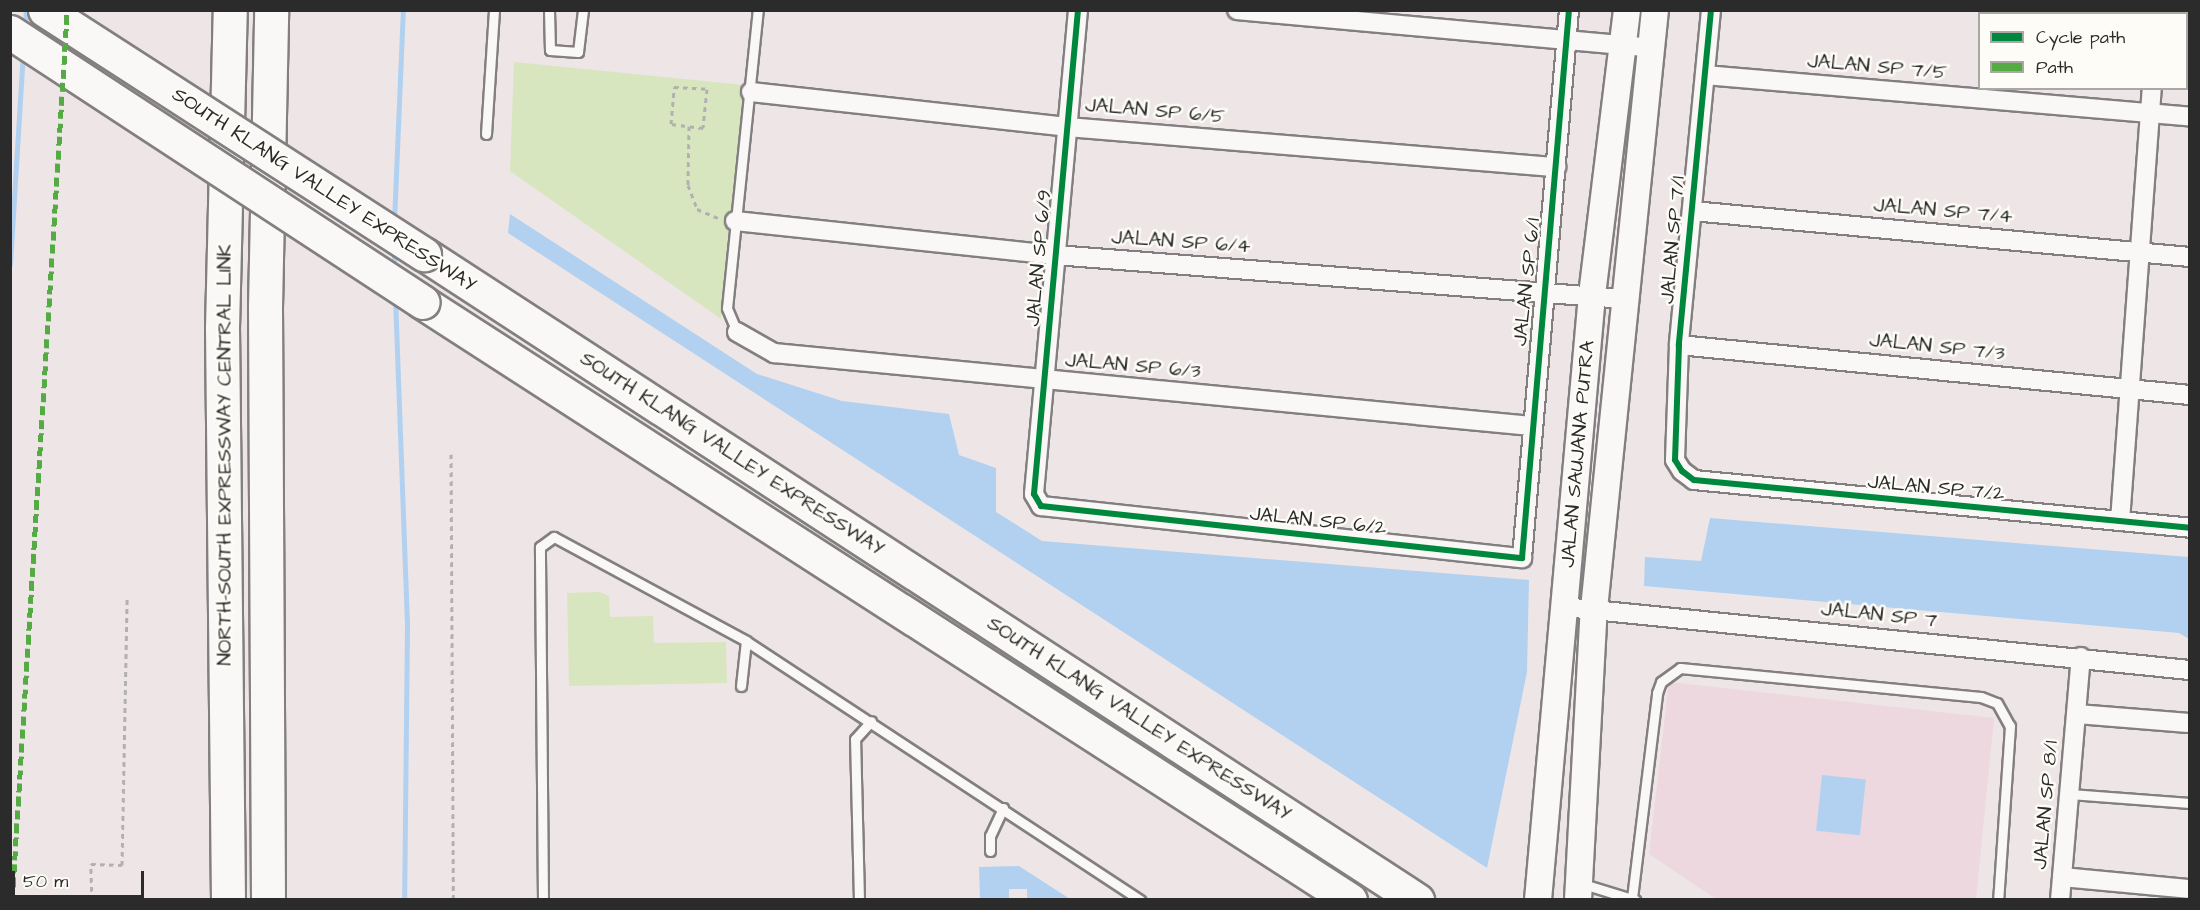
<!DOCTYPE html>
<html>
<head>
<meta charset="utf-8">
<style>
	body { margin:0 }
	#map { position:relative; width:2200px; height:910px; overflow:hidden; background:#eee5e7; font-family:"Architects Daughter",sans-serif }
	div>[style] { position:absolute }
	[style*='--x'] { left:calc(var(--x)*1px); top:calc(var(--y)*1px); width:calc(var(--w)*1px); rotate:calc(var(--a)*1deg) }
	.built>* { inset:0; background:#ecd8de }
	.green>* { inset:0; background:#d8e6bf }
	.water>* { inset:0; background:#b2d1f0; transform-origin:0 0 }
	.stream>* { height:5px; margin:-2.5px; padding:0 2.5px; transform-origin:2.5px; border-radius:2.5px; background:#b2d1f0 }
	.path>* { height:3px; margin-top:-1.5px; transform-origin:0; background:repeating-linear-gradient(90deg,#b2b0b0 0 4.5px,transparent 0 9px) }
	.roads { filter:drop-shadow(2px 0 #837f80) drop-shadow(-2px 0 #837f80) drop-shadow(0 2px #837f80) drop-shadow(0 -2px #837f80) }
	.lane>* { height:9px; margin:-4.5px; padding:0 4.5px; transform-origin:4.5px; border-radius:4.5px; background:#f9f8f6 }
	.street>* { height:18px; margin:-9px; padding:0 9px; transform-origin:9px; border-radius:9px; background:#f9f8f6 }
	.secondary>* { height:26px; margin:-13px; padding:0 13px; transform-origin:13px; border-radius:13px; background:#f9f8f6 }
	.highway>* { height:33px; margin:-16.5px; padding:0 16.5px; transform-origin:16.5px; border-radius:16.5px; background:#f9f8f6 }
	.bridges { filter:drop-shadow(2px 0 #837f80) drop-shadow(-2px 0 #837f80) drop-shadow(0 2px #837f80) drop-shadow(0 -2px #837f80) }
	.highway-bridge>* { height:33px; margin:-16.5px; padding:0 16.5px; transform-origin:16.5px; border-radius:16.5px; background:#f9f8f6 }
	.quiet>* { height:4.5px; margin-top:-2.25px; transform-origin:0; background:repeating-linear-gradient(90deg,#54ab44 0 9px,transparent 0 13.5px) }
	.cycleway>* { height:6px; margin:-3px; padding:0 3px; transform-origin:3px; border-radius:3px; background:#00873e }
	span { translate:-50% -50%; white-space:nowrap; text-align:center; line-height:1.15; -webkit-text-stroke:5px #fdfcf7; paint-order:stroke }
	.street-label { font-size:20px; color:#2b2b2b }
	.frame { position:absolute; inset:0; border:12px solid #2b2b2b; pointer-events:none }
	.legend { position:absolute; left:1978px; top:12px; width:210px; height:78px; box-sizing:border-box; background:#fdfcf7; border:2px solid #a9a8a5; margin:0; padding:8px 10px; list-style:none; font-size:18px; color:#2b2b2b }
	.legend li { display:flex; align-items:center; gap:12px; height:30px }
	.legend b { width:30px; border:2px solid #a9a8a5 }
	.scale { position:absolute; left:12px; top:871px; width:132px; height:27px; box-sizing:border-box; border:3px solid #2b2b2b; border-top:0; padding-left:8px; font-size:18px; line-height:21px; white-space:nowrap; color:#2b2b2b; -webkit-text-stroke:4px #fdfcf7; paint-order:stroke }
</style>
</head>
<body>
<div id="map">
	<div class="built">
		<div style="clip-path:polygon(1669px 682px,1994px 718px,1976px 899px,1716px 899px,1649px 854px)"></div>
	</div>
	<div class="green">
		<div style="clip-path:polygon(514px 62px,744px 85px,721px 319px,510px 171px)"></div>
		<div style="clip-path:polygon(600px 592px,609px 596px,610px 617px,653px 616px,654px 643px,726px 642px,727px 683px,569px 686px,567px 593px)"></div>
	</div>
	<div class="water">
		<div style="clip-path:polygon(510px 214px,757px 374px,842px 401px,949px 414px,959px 455px,996px 468px,996px 512px,1042px 541px,1529px 580px,1527px 672px,1487px 868px,508px 233px)"></div>
		<div style="clip-path:polygon(1710px 518px,2189px 557px,2189px 639px,2179px 633px,1644px 586px,1645px 557px,1701px 561px)"></div>
		<div style="left:1822px;top:775px;width:44px;height:56px;rotate:6deg"></div>
		<div style="clip-path:polygon(1019px 866px,1070px 899px,1027px 899px,1027px 889px,1009px 889px,1009px 899px,980px 899px,979px 867px)"></div>
	</div>
	<div class="stream">
		<div style="--x:25;--y:27;--w:17;--a:-87"></div>
		<div style="--x:394;--y:222;--w:212;--a:-87.6"></div>
		<div style="--x:394;--y:249;--w:21;--a:90"></div>
		<div style="--x:10;--y:264;--w:210;--a:-86.5"></div>
		<div style="--x:395;--y:297;--w:329;--a:87.9"></div>
		<div style="--x:407;--y:626;--w:274;--a:90.6"></div>
	</div>
	<div class="path">
		<div style="--x:674;--y:87;--w:33;--a:3"></div>
		<div style="--x:707;--y:89;--w:39;--a:96"></div>
		<div style="--x:703;--y:128;--w:32;--a:-173"></div>
		<div style="--x:671;--y:124;--w:37;--a:-85"></div>
		<div style="--x:689;--y:126;--w:59;--a:91"></div>
		<div style="--x:688;--y:185;--w:26;--a:69"></div>
		<div style="--x:697;--y:209;--w:25;--a:23"></div>
		<div style="--x:451;--y:454;--w:446;--a:89.7"></div>
		<div style="--x:92;--y:900;--w:36;--a:-92"></div>
		<div style="--x:91;--y:864;--w:31;--a:2"></div>
		<div style="--x:122;--y:865;--w:269;--a:-88.9"></div>
	</div>
	<div class="roads">
		<div class="lane">
			<div style="--x:549;--y:10;--w:40;--a:88.6"></div>
			<div style="--x:550;--y:50;--w:28;--a:4"></div>
			<div style="--x:578;--y:52;--w:42;--a:-83.2"></div>
			<div style="--x:486;--y:134;--w:124;--a:-86.3"></div>
			<div style="--x:737;--y:332;--w:26;--a:-113"></div>
			<div style="--x:727;--y:308;--w:300;--a:-84.1"></div>
			<div style="--x:741;--y:686;--w:45;--a:-83.7"></div>
			<div style="--x:2070;--y:794;--w:120;--a:4.3"></div>
			<div style="--x:990;--y:851;--w:15;--a:-90"></div>
			<div style="--x:990;--y:836;--w:31;--a:-65"></div>
			<div style="--x:1580;--y:883;--w:58;--a:17.2"></div>
			<div style="--x:1632;--y:898;--w:207;--a:-83"></div>
			<div style="--x:1657;--y:693;--w:12;--a:-70"></div>
			<div style="--x:1661;--y:682;--w:24;--a:-36"></div>
			<div style="--x:1680;--y:668;--w:302;--a:5.5"></div>
			<div style="--x:1981;--y:697;--w:17;--a:21"></div>
			<div style="--x:1997;--y:703;--w:26;--a:61"></div>
			<div style="--x:2010;--y:726;--w:174;--a:93.9"></div>
			<div style="--x:543;--y:900;--w:353;--a:-90.5"></div>
			<div style="--x:540;--y:547;--w:17;--a:-36"></div>
			<div style="--x:554;--y:537;--w:218;--a:28.4"></div>
			<div style="--x:746;--y:641;--w:472;--a:33.3"></div>
			<div style="--x:859;--y:900;--w:161;--a:-91.4"></div>
			<div style="--x:855;--y:739;--w:24;--a:-48"></div>
		</div>
		<div class="street">
			<div style="--x:1078;--y:10;--w:486;--a:95.2"></div>
			<div style="--x:1034;--y:494;--w:14;--a:60"></div>
			<div style="--x:1041;--y:506;--w:484;--a:6.2"></div>
			<div style="--x:1522;--y:558;--w:550;--a:-85.1"></div>
			<div style="--x:1237;--y:10;--w:417;--a:5.2"></div>
			<div style="--x:1711;--y:10;--w:337;--a:95.5"></div>
			<div style="--x:1679;--y:345;--w:115;--a:92"></div>
			<div style="--x:1675;--y:460;--w:13;--a:58"></div>
			<div style="--x:1682;--y:471;--w:15;--a:37"></div>
			<div style="--x:1694;--y:480;--w:498;--a:5.5"></div>
			<div style="--x:2158;--y:14;--w:4;--a:-90"></div>
			<div style="--x:1705;--y:75;--w:487;--a:4.9"></div>
			<div style="--x:751;--y:92;--w:318;--a:6.3"></div>
			<div style="--x:1067;--y:127;--w:491;--a:4.7"></div>
			<div style="--x:1692;--y:211;--w:500;--a:5.28"></div>
			<div style="--x:735;--y:221;--w:322;--a:6.1"></div>
			<div style="--x:1055;--y:255;--w:571;--a:4.42"></div>
			<div style="--x:737;--y:332;--w:43;--a:29.6"></div>
			<div style="--x:774;--y:353;--w:761;--a:5.51"></div>
			<div style="--x:1679;--y:345;--w:513;--a:5.59"></div>
			<div style="--x:2120;--y:521;--w:434;--a:-85.8"></div>
			<div style="--x:1564;--y:607;--w:629;--a:5.75"></div>
			<div style="--x:2077;--y:714;--w:113;--a:4.6"></div>
			<div style="--x:2062;--y:877;--w:129;--a:5.4"></div>
			<div style="--x:2060;--y:900;--w:244;--a:-85.1"></div>
		</div>
		<div class="secondary">
			<div style="--x:1538;--y:900;--w:607;--a:-84.9"></div>
			<div style="--x:1592;--y:295;--w:287;--a:-83"></div>
			<div style="--x:1578;--y:900;--w:291;--a:-86.9"></div>
			<div style="--x:1594;--y:609;--w:602;--a:-84.19"></div>
		</div>
		<div class="highway">
			<div style="--x:424;--y:254;--w:1185;--a:33.05"></div>
			<div style="--x:422;--y:302;--w:1104;--a:32.8"></div>
			<div style="--x:228;--y:900;--w:572;--a:-90.6"></div>
			<div style="--x:222;--y:328;--w:318;--a:-88.6"></div>
			<div style="--x:268;--y:900;--w:593;--a:-90.29"></div>
			<div style="--x:265;--y:307;--w:297;--a:-88.8"></div>
		</div>
	</div>
	<div class="bridges">
		<div class="highway-bridge">
			<div style="--x:45;--y:10;--w:451;--a:32.8"></div>
			<div style="--x:10;--y:32;--w:493;--a:33.2"></div>
		</div>
	</div>
	<div class="quiet">
		<div style="--x:12;--y:900;--w:892;--a:-86.46"></div>
	</div>
	<div class="cycleway">
		<div style="--x:1078;--y:10;--w:486;--a:95.2"></div>
		<div style="--x:1034;--y:494;--w:14;--a:60"></div>
		<div style="--x:1041;--y:506;--w:484;--a:6.2"></div>
		<div style="--x:1522;--y:558;--w:550;--a:-85.1"></div>
		<div style="--x:1711;--y:10;--w:337;--a:95.5"></div>
		<div style="--x:1679;--y:345;--w:115;--a:92"></div>
		<div style="--x:1675;--y:460;--w:13;--a:58"></div>
		<div style="--x:1682;--y:471;--w:15;--a:37"></div>
		<div style="--x:1694;--y:480;--w:498;--a:5.5"></div>
	</div>
	<div class="street-label">
		<span style="left:1877px;top:67px;rotate:5deg">JALAN SP 7/5</span>
		<span style="left:1155px;top:111px;rotate:5deg">JALAN SP 6/5</span>
		<span style="left:324px;top:190px;rotate:33deg">SOUTH KLANG VALLEY EXPRESSWAY</span>
		<span style="left:1943px;top:211px;rotate:5deg">JALAN SP 7/4</span>
		<span style="left:1673px;top:240px;rotate:-85deg">JALAN SP 7/1</span>
		<span style="left:1181px;top:242px;rotate:4deg">JALAN SP 6/4</span>
		<span style="left:1039px;top:258px;rotate:-85deg">JALAN SP 6/9</span>
		<span style="left:1527px;top:282px;rotate:-84deg">JALAN SP 6/1</span>
		<span style="left:1937px;top:347px;rotate:6deg">JALAN SP 7/3</span>
		<span style="left:1133px;top:366px;rotate:5deg">JALAN SP 6/3</span>
		<span style="left:732px;top:454px;rotate:33deg">SOUTH KLANG VALLEY EXPRESSWAY</span>
		<span style="left:1578px;top:454px;rotate:-85deg">JALAN SAUJANA PUTRA</span>
		<span style="left:225px;top:455px;rotate:-90deg">NORTH–SOUTH EXPRESSWAY CENTRAL LINK</span>
		<span style="left:1936px;top:488px;rotate:5deg">JALAN SP 7/2</span>
		<span style="left:1318px;top:521px;rotate:6deg">JALAN SP 6/2</span>
		<span style="left:1879px;top:615px;rotate:6deg">JALAN SP 7</span>
		<span style="left:1139px;top:719px;rotate:33deg">SOUTH KLANG VALLEY EXPRESSWAY</span>
		<span style="left:2046px;top:805px;rotate:-85deg">JALAN SP 8/1</span>
	</div>
	<div class="frame"></div>
	<ul class="legend">
	<li><b style="height:8px;background:#00873e"></b>Cycle path</li>
	<li><b style="height:8px;background:#54ab44"></b>Path</li>
	</ul>
	<div class="scale">50 m</div>
</div>
</body>
</html>
